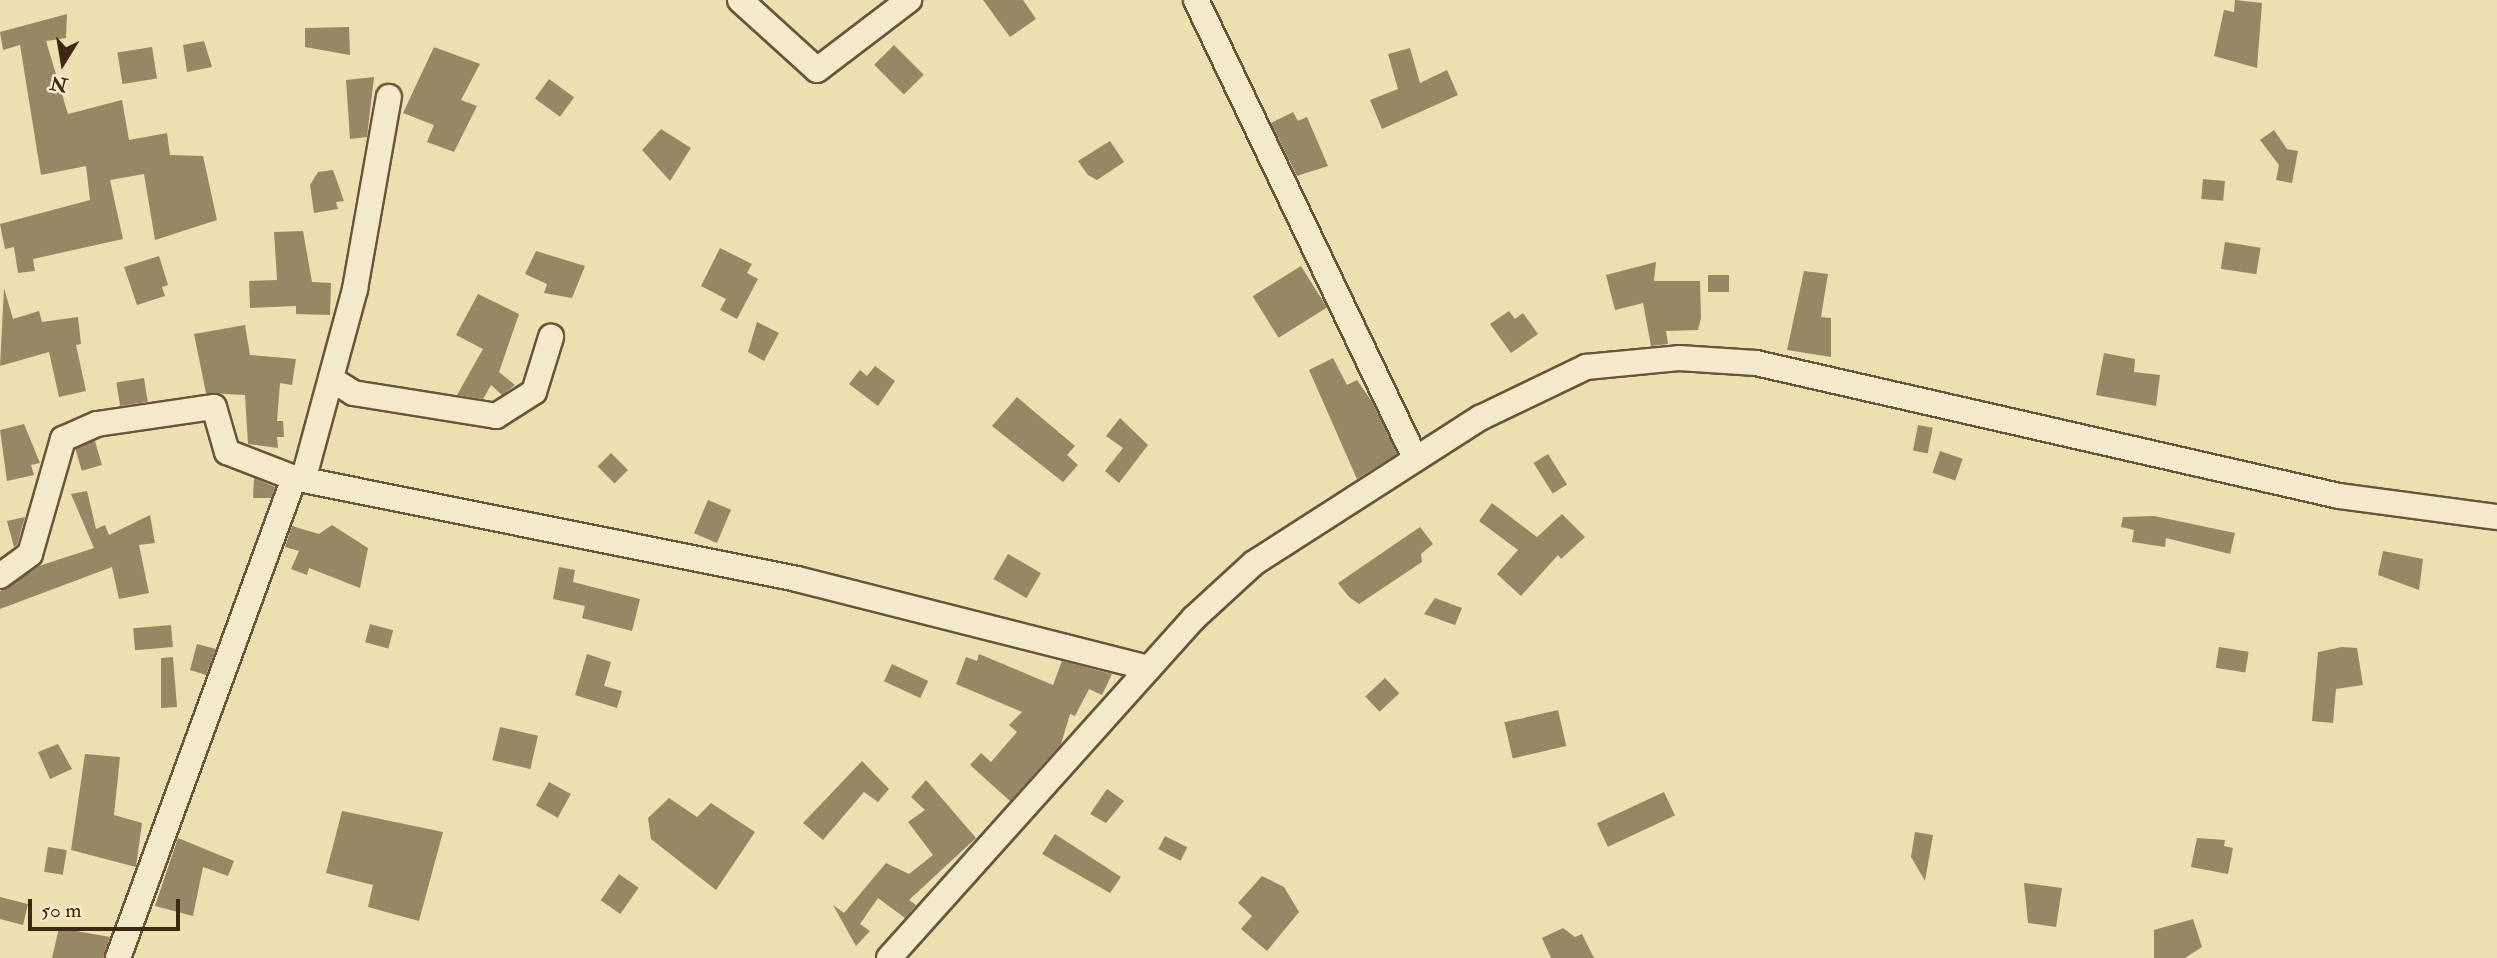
<!DOCTYPE html>
<html>
<head>
<meta charset="utf-8">
<style>
	body { margin:0 }
	#map { position:relative; width:2497px; height:958px; overflow:hidden; background:#ecdfb0; font-family:"IM FELL Double Pica",serif }
	div>[style] { position:absolute }
	[style*='--x'] { left:calc(var(--x)*1px); top:calc(var(--y)*1px); width:calc(var(--w)*1px); rotate:calc(var(--a)*1deg) }
	.building>* { inset:0; background:#988765; transform-origin:0 0 }
	.roads { filter:drop-shadow(2px 0 #6a553a) drop-shadow(-2px 0 #6a553a) drop-shadow(0 2px #6a553a) drop-shadow(0 -2px #6a553a) }
	.street>* { height:24px; margin:-12px; padding:0 12px; transform-origin:12px; border-radius:12px; background:#f3eacc }
	span { translate:-50% -50%; white-space:nowrap; text-align:center; line-height:1.15; -webkit-text-stroke:6px #f3eacc; paint-order:stroke }
	.north { position:absolute; left:28px; top:28px; width:70px; height:70px; -webkit-text-stroke:5px #f3eacc; paint-order:stroke; rotate:191deg; font-size:19px; font-weight:700; line-height:28px; text-align:center; color:#3e2713 }
	.north::after { content:''; display:block; margin:auto; width:24px; height:32px; background:#3e2713; clip-path:polygon(50% 0,100% 100%,50% 72%,0 100%) }
	.scale { position:absolute; left:28px; top:899px; width:152px; height:32px; box-sizing:border-box; border:4px solid #3e2713; border-top:0; padding-left:9px; font-size:21px; line-height:24px; white-space:nowrap; color:#3e2713; -webkit-text-stroke:5px #f3eacc; paint-order:stroke }
</style>
</head>
<body>
<div id="map">
	<div class="building">
		<div style="clip-path:polygon(983px 0,1023px 0,1036px 19px,1010px 37px)"></div>
		<div style="clip-path:polygon(2235px 0,2262px 3px,2257px 68px,2214px 56px,2224px 10px,2234px 12px)"></div>
		<div style="clip-path:polygon(67px 14px,66px 38px,46px 41px,68px 114px,122px 100px,129px 140px,167px 133px,170px 155px,203px 156px,217px 220px,155px 240px,144px 174px,110px 180px,123px 239px,33px 259px,35px 271px,18px 273px,14px 247px,5px 249px,0 224px,90px 200px,86px 166px,41px 175px,20px 45px,3px 50px,0 32px)"></div>
		<div style="clip-path:polygon(349px 27px,350px 55px,305px 47px,305px 28px)"></div>
		<div style="clip-path:polygon(204px 41px,212px 67px,187px 72px,183px 45px)"></div>
		<div style="left:894px;top:45px;width:42px;height:28px;rotate:45deg"></div>
		<div style="left:152px;top:47px;width:32px;height:35px;rotate:81deg"></div>
		<div style="clip-path:polygon(434px 47px,480px 64px,461px 100px,477px 106px,454px 152px,427px 142px,434px 125px,403px 113px)"></div>
		<div style="clip-path:polygon(1410px 48px,1420px 83px,1447px 70px,1458px 95px,1382px 129px,1370px 100px,1398px 89px,1388px 54px)"></div>
		<div style="clip-path:polygon(374px 77px,367px 137px,350px 139px,346px 80px)"></div>
		<div style="left:549px;top:79px;width:31px;height:24px;rotate:36deg"></div>
		<div style="clip-path:polygon(1293px 112px,1298px 121px,1307px 117px,1328px 166px,1297px 176px,1271px 123px)"></div>
		<div style="clip-path:polygon(661px 129px,691px 148px,670px 181px,642px 150px)"></div>
		<div style="clip-path:polygon(2274px 130px,2287px 149px,2298px 151px,2292px 183px,2276px 180px,2279px 165px,2260px 140px)"></div>
		<div style="clip-path:polygon(1110px 141px,1124px 162px,1097px 180px,1088px 175px,1078px 161px)"></div>
		<div style="clip-path:polygon(333px 170px,344px 201px,336px 202px,338px 209px,314px 213px,310px 185px,318px 172px)"></div>
		<div style="left:2203px;top:179px;width:22px;height:20px;rotate:5deg"></div>
		<div style="clip-path:polygon(303px 231px,312px 282px,331px 283px,330px 315px,296px 314px,296px 306px,250px 308px,249px 281px,277px 280px,274px 232px)"></div>
		<div style="left:2225px;top:242px;width:36px;height:27px;rotate:9deg"></div>
		<div style="clip-path:polygon(720px 248px,752px 264px,747px 273px,758px 279px,737px 319px,720px 310px,726px 299px,701px 286px)"></div>
		<div style="clip-path:polygon(536px 251px,585px 266px,572px 298px,544px 293px,547px 284px,525px 274px)"></div>
		<div style="clip-path:polygon(159px 256px,168px 285px,162px 287px,165px 296px,137px 305px,124px 267px)"></div>
		<div style="clip-path:polygon(1656px 262px,1654px 281px,1700px 281px,1701px 318px,1698px 330px,1666px 331px,1668px 344px,1651px 346px,1643px 303px,1615px 310px,1606px 275px)"></div>
		<div style="left:1301px;top:266px;width:49px;height:57px;rotate:58deg"></div>
		<div style="clip-path:polygon(1804px 271px,1828px 274px,1821px 317px,1831px 318px,1831px 357px,1787px 350px)"></div>
		<div style="left:1708px;top:275px;width:21px;height:17px"></div>
		<div style="clip-path:polygon(4px 288px,13px 319px,39px 311px,42px 322px,78px 317px,81px 344px,76px 345px,86px 391px,59px 397px,49px 352px,0 366px)"></div>
		<div style="clip-path:polygon(478px 294px,519px 314px,499px 372px,515px 385px,502px 395px,491px 385px,483px 399px,457px 395px,483px 349px,456px 335px)"></div>
		<div style="clip-path:polygon(1509px 311px,1515px 319px,1523px 313px,1538px 334px,1511px 353px,1490px 324px)"></div>
		<div style="clip-path:polygon(757px 322px,779px 333px,764px 361px,748px 352px)"></div>
		<div style="clip-path:polygon(245px 325px,250px 355px,296px 359px,292px 385px,280px 383px,277px 421px,283px 421px,284px 437px,277px 437px,278px 448px,248px 444px,245px 395px,206px 393px,194px 334px)"></div>
		<div style="clip-path:polygon(2104px 353px,2135px 359px,2134px 372px,2160px 375px,2156px 406px,2096px 395px)"></div>
		<div style="clip-path:polygon(1333px 358px,1347px 385px,1357px 380px,1372px 402px,1397px 454px,1357px 479px,1309px 370px)"></div>
		<div style="clip-path:polygon(875px 366px,895px 381px,878px 406px,849px 384px,860px 370px,867px 376px)"></div>
		<div style="left:144px;top:378px;width:24px;height:28px;rotate:81deg"></div>
		<div style="clip-path:polygon(1017px 397px,1075px 446px,1067px 455px,1078px 465px,1063px 482px,992px 426px)"></div>
		<div style="clip-path:polygon(1120px 418px,1148px 445px,1119px 483px,1105px 471px,1123px 448px,1106px 436px)"></div>
		<div style="clip-path:polygon(24px 424px,40px 463px,31px 465px,34px 475px,7px 481px,0 430px)"></div>
		<div style="left:1918px;top:425px;width:15px;height:26px;rotate:11deg"></div>
		<div style="left:95px;top:441px;width:25px;height:21px;rotate:74deg"></div>
		<div style="left:1940px;top:451px;width:24px;height:23px;rotate:19deg"></div>
		<div style="left:611px;top:453px;width:24px;height:19px;rotate:45deg"></div>
		<div style="left:1548px;top:454px;width:36px;height:17px;rotate:58deg"></div>
		<div style="clip-path:polygon(254px 478px,275px 487px,271px 498px,253px 498px)"></div>
		<div style="clip-path:polygon(87px 491px,96px 529px,105px 525px,109px 535px,150px 515px,155px 543px,139px 545px,149px 593px,119px 599px,112px 567px,0 609px,0 591px,39px 566px,94px 548px,71px 494px)"></div>
		<div style="left:708px;top:500px;width:25px;height:36px;rotate:23deg"></div>
		<div style="clip-path:polygon(1492px 503px,1537px 537px,1562px 514px,1585px 537px,1561px 559px,1558px 555px,1521px 596px,1497px 574px,1518px 550px,1479px 521px)"></div>
		<div style="clip-path:polygon(2154px 516px,2235px 533px,2230px 554px,2166px 538px,2165px 547px,2132px 542px,2134px 530px,2121px 527px,2123px 517px)"></div>
		<div style="clip-path:polygon(25px 517px,17px 545px,14px 547px,7px 521px)"></div>
		<div style="clip-path:polygon(332px 525px,368px 548px,360px 588px,309px 568px,307px 575px,291px 569px,299px 551px,285px 547px,292px 526px,319px 534px)"></div>
		<div style="clip-path:polygon(1420px 527px,1433px 544px,1421px 554px,1422px 562px,1359px 604px,1349px 597px,1338px 583px)"></div>
		<div style="clip-path:polygon(2383px 551px,2423px 559px,2419px 590px,2378px 575px)"></div>
		<div style="left:1008px;top:554px;width:38px;height:29px;rotate:30deg"></div>
		<div style="clip-path:polygon(559px 567px,575px 570px,573px 582px,640px 599px,632px 631px,582px 618px,585px 606px,553px 599px)"></div>
		<div style="clip-path:polygon(1435px 598px,1462px 608px,1455px 625px,1424px 614px)"></div>
		<div style="left:370px;top:624px;width:24px;height:19px;rotate:15deg"></div>
		<div style="left:171px;top:625px;width:22px;height:38px;rotate:85deg"></div>
		<div style="clip-path:polygon(197px 644px,216px 649px,206px 675px,190px 670px)"></div>
		<div style="left:2219px;top:647px;width:30px;height:21px;rotate:9deg"></div>
		<div style="clip-path:polygon(2342px 647px,2357px 648px,2363px 685px,2336px 689px,2333px 723px,2312px 721px,2318px 652px)"></div>
		<div style="clip-path:polygon(587px 654px,611px 662px,604px 686px,622px 691px,617px 708px,575px 695px)"></div>
		<div style="clip-path:polygon(979px 654px,1053px 685px,1062px 661px,1112px 674px,1102px 695px,1089px 689px,1075px 716px,1070px 714px,1061px 744px,1010px 801px,970px 765px,981px 753px,991px 762px,1017px 732px,1009px 725px,1022px 712px,956px 684px,966px 657px,977px 661px)"></div>
		<div style="clip-path:polygon(173px 657px,177px 707px,161px 708px,161px 658px)"></div>
		<div style="left:892px;top:664px;width:40px;height:19px;rotate:25deg"></div>
		<div style="left:1385px;top:678px;width:21px;height:27px;rotate:47deg"></div>
		<div style="left:1558px;top:710px;width:37px;height:55px;rotate:77deg"></div>
		<div style="left:500px;top:727px;width:39px;height:34px;rotate:13deg"></div>
		<div style="clip-path:polygon(58px 744px,72px 769px,50px 779px,38px 752px)"></div>
		<div style="clip-path:polygon(85px 754px,120px 757px,114px 815px,142px 823px,136px 867px,71px 850px)"></div>
		<div style="clip-path:polygon(862px 761px,889px 789px,878px 802px,864px 792px,823px 840px,803px 823px)"></div>
		<div style="clip-path:polygon(926px 780px,976px 838px,909px 900px,916px 905px,905px 918px,878px 898px,860px 924px,870px 931px,856px 946px,833px 905px,844px 913px,886px 863px,909px 874px,933px 855px,908px 822px,925px 810px,911px 797px)"></div>
		<div style="left:549px;top:782px;width:25px;height:27px;rotate:29deg"></div>
		<div style="clip-path:polygon(1107px 789px,1124px 801px,1106px 823px,1090px 814px)"></div>
		<div style="left:1664px;top:792px;width:26px;height:74px;rotate:65deg"></div>
		<div style="clip-path:polygon(669px 798px,697px 817px,711px 803px,755px 832px,716px 890px,651px 839px,648px 818px)"></div>
		<div style="clip-path:polygon(342px 811px,443px 832px,419px 921px,368px 907px,373px 885px,326px 873px)"></div>
		<div style="clip-path:polygon(1915px 832px,1933px 835px,1925px 881px,1911px 857px)"></div>
		<div style="clip-path:polygon(1055px 834px,1121px 877px,1110px 893px,1042px 854px)"></div>
		<div style="left:1165px;top:836px;width:25px;height:15px;rotate:27deg"></div>
		<div style="clip-path:polygon(178px 838px,234px 861px,228px 876px,203px 867px,193px 916px,155px 906px)"></div>
		<div style="clip-path:polygon(2197px 838px,2225px 840px,2224px 846px,2233px 848px,2228px 874px,2191px 867px)"></div>
		<div style="left:48px;top:847px;width:19px;height:25px;rotate:9deg"></div>
		<div style="left:619px;top:874px;width:24px;height:32px;rotate:35deg"></div>
		<div style="clip-path:polygon(1262px 876px,1284px 887px,1299px 912px,1267px 951px,1241px 929px,1252px 916px,1238px 903px)"></div>
		<div style="clip-path:polygon(2024px 883px,2062px 888px,2056px 927px,2028px 923px)"></div>
		<div style="clip-path:polygon(0 897px,28px 904px,23px 925px,0 919px)"></div>
		<div style="clip-path:polygon(2193px 919px,2202px 947px,2185px 958px,2154px 958px,2154px 930px)"></div>
		<div style="clip-path:polygon(59px 928px,110px 937px,103px 958px,52px 958px)"></div>
		<div style="clip-path:polygon(1563px 928px,1575px 937px,1582px 934px,1594px 958px,1551px 958px,1542px 938px)"></div>
	</div>
	<div class="roads">
		<div class="street">
			<div style="--x:740;--y:0;--w:104;--a:42.3"></div>
			<div style="--x:817;--y:70;--w:116;--a:-37.3"></div>
			<div style="--x:1196;--y:0;--w:508;--a:64.44"></div>
			<div style="--x:331;--y:379;--w:26;--a:32"></div>
			<div style="--x:353;--y:393;--w:145;--a:9.1"></div>
			<div style="--x:496;--y:416;--w:45;--a:-32.3"></div>
			<div style="--x:534;--y:392;--w:58;--a:-72.8"></div>
			<div style="--x:304;--y:477;--w:195;--a:-74.8"></div>
			<div style="--x:355;--y:289;--w:195;--a:-80"></div>
			<div style="--x:0;--y:576;--w:37;--a:-36"></div>
			<div style="--x:30;--y:554;--w:120;--a:-74"></div>
			<div style="--x:63;--y:439;--w:37;--a:-24"></div>
			<div style="--x:97;--y:424;--w:118;--a:-8.3"></div>
			<div style="--x:214;--y:407;--w:47;--a:73.9"></div>
			<div style="--x:227;--y:452;--w:72;--a:21.2"></div>
			<div style="--x:294;--y:478;--w:513;--a:11.35"></div>
			<div style="--x:797;--y:579;--w:363;--a:14.2"></div>
			<div style="--x:118;--y:958;--w:511;--a:-69.86"></div>
			<div style="--x:889;--y:958;--w:457;--a:-48.1"></div>
			<div style="--x:1194;--y:618;--w:81;--a:-42.5"></div>
			<div style="--x:1254;--y:563;--w:269;--a:-32.7"></div>
			<div style="--x:1480;--y:418;--w:118;--a:-25.7"></div>
			<div style="--x:1586;--y:367;--w:93;--a:-5.5"></div>
			<div style="--x:1679;--y:358;--w:77;--a:3.7"></div>
			<div style="--x:1756;--y:363;--w:598;--a:12.85"></div>
			<div style="--x:2339;--y:496;--w:159;--a:7.6"></div>
		</div>
	</div>
	<div class="north">N</div>
	<div class="scale">50 m</div>
</div>
</body>
</html>
